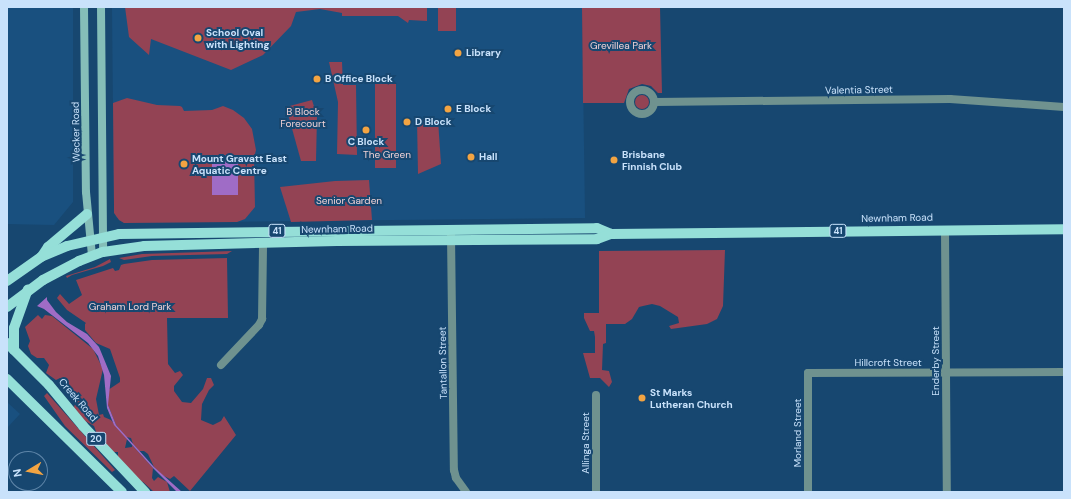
<!DOCTYPE html>
<html>
<head>
<meta charset="utf-8">
<style>
	body { margin:0 }
	#map { position:relative; width:1071px; height:499px; overflow:hidden; background:#174770; font-family:"DM Sans",sans-serif }
	div>[style] { position:absolute }
	[style*='--x'] { left:calc(var(--x)*1px); top:calc(var(--y)*1px); width:calc(var(--w)*1px); rotate:calc(var(--a)*1deg) }
	.built>* { inset:0; background:#19507f }
	.green>* { inset:0; background:#934354; transform-origin:0 0 }
	.round { border-radius:50% }
	.water>* { inset:0; background:#9f6cc6; transform-origin:0 0 }
	.street>* { height:8px; margin:-4px; padding:0 4px; transform-origin:4px; border-radius:4px; background:#6f928f }
	.street>.ring { margin:-4px; padding:0; box-sizing:content-box; background:none; border:8px solid #6f928f; border-radius:50% }
	.secondary>* { height:8px; margin:-4px; padding:0 4px; transform-origin:4px; border-radius:4px; background:#85beb8 }
	.primary>* { height:10px; margin:-5px; padding:0 5px; transform-origin:5px; border-radius:5px; background:#95dfd8 }
	.dots>* { width:11px; height:11px; translate:-50% -50%; box-sizing:border-box; border:2px solid #174770; border-radius:50% }
	span { translate:-50% -50%; white-space:nowrap; text-align:center; line-height:1.15; -webkit-text-stroke:4px #174770; paint-order:stroke }
	.shield-label span { padding:1px 3px; background:#174770; border:1px solid; border-radius:3px; -webkit-text-stroke-width:0 }
	.shield-label { font-size:9px; color:#c9e2fb; font-weight:700 }
	.poi-label { font-size:10px; color:#c9e2fb; font-weight:700 }
	.left { translate:0 -50%; text-align:left }
	.park-label { font-size:10px; color:#f0d2d6 }
	.street-label { font-size:10px; color:#c9e2fb }
	.frame { position:absolute; inset:0; border:8px solid #c9e2fb; pointer-events:none }
	.north { position:absolute; left:8px; top:451px; width:40px; height:40px; box-sizing:border-box; background:#174770; border:1px solid #5e85a8; border-radius:50%; rotate:260deg; font-size:11px; font-weight:700; line-height:16px; text-align:center; color:#c9e2fb }
	.north::after { content:''; display:block; margin:auto; width:14px; height:18px; background:#f3a442; clip-path:polygon(50% 0,100% 100%,50% 72%,0 100%) }
</style>
</head>
<body>
<div id="map">
	<div class="built">
		<div style="clip-path:polygon(7px 7px,73px 7px,73px 202px,54px 225px,7px 224px)"></div>
		<div style="clip-path:polygon(112px 7px,582px 7px,585px 218px,124px 223px,116px 217px,114px 208px)"></div>
		<div style="clip-path:polygon(7px 402px,20px 414px,7px 428px)"></div>
	</div>
	<div class="green">
		<div style="clip-path:polygon(125px 7px,427px 7px,427px 21px,409px 20px,408px 23px,398px 16px,342px 16px,342px 13px,320px 9px,296px 12px,291px 26px,263px 55px,231px 70px,151px 39px,149px 55px,129px 37px)"></div>
		<div style="clip-path:polygon(438px 7px,460px 7px,456px 8px,456px 31px,438px 31px)"></div>
		<div style="clip-path:polygon(582px 7px,660px 7px,662px 93px,658px 93px,651px 86px,642px 84px,629px 89px,624px 103px,583px 103px)"></div>
		<div style="clip-path:polygon(329px 62px,342px 62px,343px 85px,356px 85px,357px 155px,337px 154px,338px 102px)"></div>
		<div style="left:375px;top:84px;width:21px;height:84px"></div>
		<div class="round" style="left:635px;top:95px;width:14px;height:14px"></div>
		<div style="clip-path:polygon(127px 98px,157px 105px,180px 106px,182px 107px,184px 111px,212px 110px,223px 106px,233px 110px,244px 118px,252px 129px,256px 150px,254px 158px,255px 207px,245px 219px,237px 222px,124px 223px,119px 220px,114px 213px,114px 208px,113px 103px)"></div>
		<div style="clip-path:polygon(312px 100px,317px 116px,316px 161px,301px 161px,286px 107px)"></div>
		<div style="clip-path:polygon(417px 119px,438px 120px,441px 164px,418px 174px)"></div>
		<div style="clip-path:polygon(369px 180px,372px 220px,291px 222px,280px 187px,335px 181px)"></div>
		<div style="clip-path:polygon(725px 250px,723px 306px,717px 319px,707px 324px,671px 329px,669px 326px,679px 323px,678px 317px,660px 306px,652px 304px,643px 306px,639px 307px,632px 319px,625px 324px,606px 324px,606px 343px,603px 344px,602px 370px,609px 371px,612px 382px,609px 387px,600px 378px,590px 378px,583px 353px,595px 353px,595px 337px,594px 331px,590px 331px,584px 318px,584px 313px,599px 313px,599px 251px)"></div>
		<div style="clip-path:polygon(232px 251px,227px 254px,152px 256px,124px 260px,119px 258px,142px 254px)"></div>
		<div style="clip-path:polygon(227px 258px,228px 318px,167px 318px,168px 364px,175px 373px,180px 371px,183px 375px,174px 386px,174px 391px,182px 402px,191px 403px,203px 389px,207px 378px,211px 378px,214px 385px,209px 390px,202px 404px,201px 420px,213px 425px,221px 421px,224px 416px,236px 435px,190px 491px,174px 476px,170px 479px,162px 475px,154px 467px,148px 454px,144px 451px,139px 451px,133px 444px,131px 438px,126px 437px,116px 425px,108px 405px,108px 390px,120px 382px,120px 378px,110px 349px,96px 343px,85px 330px,85px 324px,86px 323px,67px 310px,57px 298px,60px 294px,69px 304px,82px 295px,76px 280px,113px 268px,115px 271px,119px 270px,121px 265px,124px 264px,152px 260px)"></div>
		<div style="clip-path:polygon(110px 259px,111px 262px,103px 266px,72px 275px,67px 278px,66px 276px,95px 267px)"></div>
		<div style="clip-path:polygon(38px 315px,42px 319px,45px 315px,52px 316px,93px 349px,103px 369px,96px 399px,99px 415px,103px 414px,104px 417px,111px 420px,127px 439px,125px 448px,132px 447px,132px 445px,153px 468px,152px 478px,154px 481px,158px 477px,167px 482px,170px 492px,154px 492px,143px 482px,139px 481px,118px 458px,118px 452px,114px 452px,98px 437px,94px 426px,78px 417px,73px 410px,75px 404px,69px 395px,71px 391px,60px 378px,56px 380px,46px 373px,49px 365px,44px 358px,37px 358px,31px 354px,28px 346px,30px 341px,25px 327px)"></div>
		<div style="clip-path:polygon(47px 393px,77px 427px,115px 470px,112px 472px,65px 426px,44px 396px)"></div>
	</div>
	<div class="water">
		<div style="left:238px;top:155px;width:40px;height:26px;rotate:90deg"></div>
		<div style="clip-path:polygon(47px 297px,47px 300px,56px 312px,67px 322px,87px 334px,99px 347px,111px 376px,108px 405px,116px 425px,154px 467px,182px 492px,177px 492px,153px 468px,114px 425px,107px 408px,104px 375px,98px 356px,88px 343px,44px 309px,37px 306px)"></div>
	</div>
	<div class="street">
		<div class="ring" style="left:630px;top:90px;width:16px;height:16px"></div>
		<div style="--x:655;--y:102;--w:295;--a:-0.6"></div>
		<div style="--x:950;--y:99;--w:114;--a:4"></div>
		<div style="--x:945;--y:230;--w:262;--a:89.6"></div>
		<div style="--x:451;--y:235;--w:235;--a:89.3"></div>
		<div style="--x:454;--y:470;--w:8;--a:76"></div>
		<div style="--x:456;--y:478;--w:17;--a:54"></div>
		<div style="--x:221;--y:365;--w:55;--a:-46.5"></div>
		<div style="--x:259;--y:325;--w:7;--a:-63"></div>
		<div style="--x:262;--y:319;--w:76;--a:-89.2"></div>
		<div style="--x:596;--y:395;--w:97;--a:90"></div>
		<div style="--x:808;--y:492;--w:119;--a:-90"></div>
		<div style="--x:808;--y:373;--w:256;--a:-0.2"></div>
	</div>
	<div class="secondary">
		<div style="--x:84;--y:7;--w:185;--a:89.4"></div>
		<div style="--x:86;--y:192;--w:64;--a:84.6"></div>
		<div style="--x:101;--y:7;--w:245;--a:89.5"></div>
	</div>
	<div class="primary">
		<div style="--x:42;--y:256;--w:11;--a:-56"></div>
		<div style="--x:48;--y:247;--w:51;--a:-40.2"></div>
		<div style="--x:7;--y:281;--w:42;--a:-35.2"></div>
		<div style="--x:41;--y:257;--w:28;--a:-23"></div>
		<div style="--x:67;--y:246;--w:53;--a:-13"></div>
		<div style="--x:119;--y:234;--w:478;--a:-0.7"></div>
		<div style="--x:597;--y:228;--w:15;--a:23"></div>
		<div style="--x:7;--y:307;--w:45;--a:-36.9"></div>
		<div style="--x:43;--y:280;--w:41;--a:-27.8"></div>
		<div style="--x:79;--y:261;--w:26;--a:-21"></div>
		<div style="--x:103;--y:252;--w:41;--a:-8.3"></div>
		<div style="--x:144;--y:246;--w:193;--a:-1.5"></div>
		<div style="--x:337;--y:241;--w:260;--a:-0.4"></div>
		<div style="--x:597;--y:239;--w:15;--a:-20"></div>
		<div style="--x:611;--y:234;--w:453;--a:-0.6"></div>
		<div style="--x:7;--y:343;--w:59;--a:45"></div>
		<div style="--x:49;--y:385;--w:53;--a:50.3"></div>
		<div style="--x:83;--y:426;--w:91;--a:46.8"></div>
		<div style="--x:14;--y:350;--w:22;--a:-90"></div>
		<div style="--x:14;--y:328;--w:41;--a:-70.3"></div>
		<div style="--x:7;--y:379;--w:161;--a:44.5"></div>
	</div>
	<div class="dots">
		<div style="left:198px;top:38px;background:#f3a442"></div>
		<div style="left:458px;top:53px;background:#f3a442"></div>
		<div style="left:317px;top:79px;background:#f3a442"></div>
		<div style="left:448px;top:109px;background:#f3a442"></div>
		<div style="left:407px;top:122px;background:#f3a442"></div>
		<div style="left:366px;top:130px;background:#f3a442"></div>
		<div style="left:471px;top:157px;background:#f3a442"></div>
		<div style="left:614px;top:160px;background:#f3a442"></div>
		<div style="left:184px;top:164px;background:#f3a442"></div>
		<div style="left:642px;top:398px;background:#f3a442"></div>
	</div>
	<div class="shield-label">
		<span style="left:277px;top:231px">41</span>
		<span style="left:838px;top:231px">41</span>
		<span style="left:96px;top:439px">20</span>
	</div>
	<div class="poi-label">
		<span class="left" style="left:206px;top:38px">School Oval<br>with Lighting</span>
		<span class="left" style="left:466px;top:53px">Library</span>
		<span class="left" style="left:325px;top:79px">B Office Block</span>
		<span class="left" style="left:456px;top:109px">E Block</span>
		<span class="left" style="left:415px;top:122px">D Block</span>
		<span style="left:366px;top:142px">C Block</span>
		<span class="left" style="left:622px;top:160px">Brisbane<br>Finnish Club</span>
		<span class="left" style="left:479px;top:157px">Hall</span>
		<span class="left" style="left:192px;top:164px">Mount Gravatt East<br>Aquatic Centre</span>
		<span class="left" style="left:650px;top:398px">St Marks<br>Lutheran Church</span>
	</div>
	<div class="park-label">
		<span style="left:621px;top:46px">Grevillea Park</span>
		<span style="left:303px;top:117px">B Block<br>Forecourt</span>
		<span style="left:387px;top:155px">The Green</span>
		<span style="left:349px;top:201px">Senior Garden</span>
		<span style="left:130px;top:307px">Graham Lord Park</span>
	</div>
	<div class="street-label">
		<span style="left:859px;top:90px;rotate:-1deg">Valentia Street</span>
		<span style="left:76px;top:132px;rotate:-91deg">Wecker Road</span>
		<span style="left:897px;top:218px;rotate:-1deg">Newnham Road</span>
		<span style="left:337px;top:229px;rotate:-1deg">Newnham Road</span>
		<span style="left:936px;top:361px;rotate:-90deg">Enderby Street</span>
		<span style="left:443px;top:363px;rotate:-91deg">Tantallon Street</span>
		<span style="left:888px;top:363px">Hillcroft Street</span>
		<span style="left:78px;top:400px;rotate:49deg">Creek Road</span>
		<span style="left:798px;top:433px;rotate:-90deg">Morland Street</span>
		<span style="left:586px;top:443px;rotate:-90deg">Allinga Street</span>
	</div>
	<div class="frame"></div>
	<div class="north">N</div>
</div>
</body>
</html>
